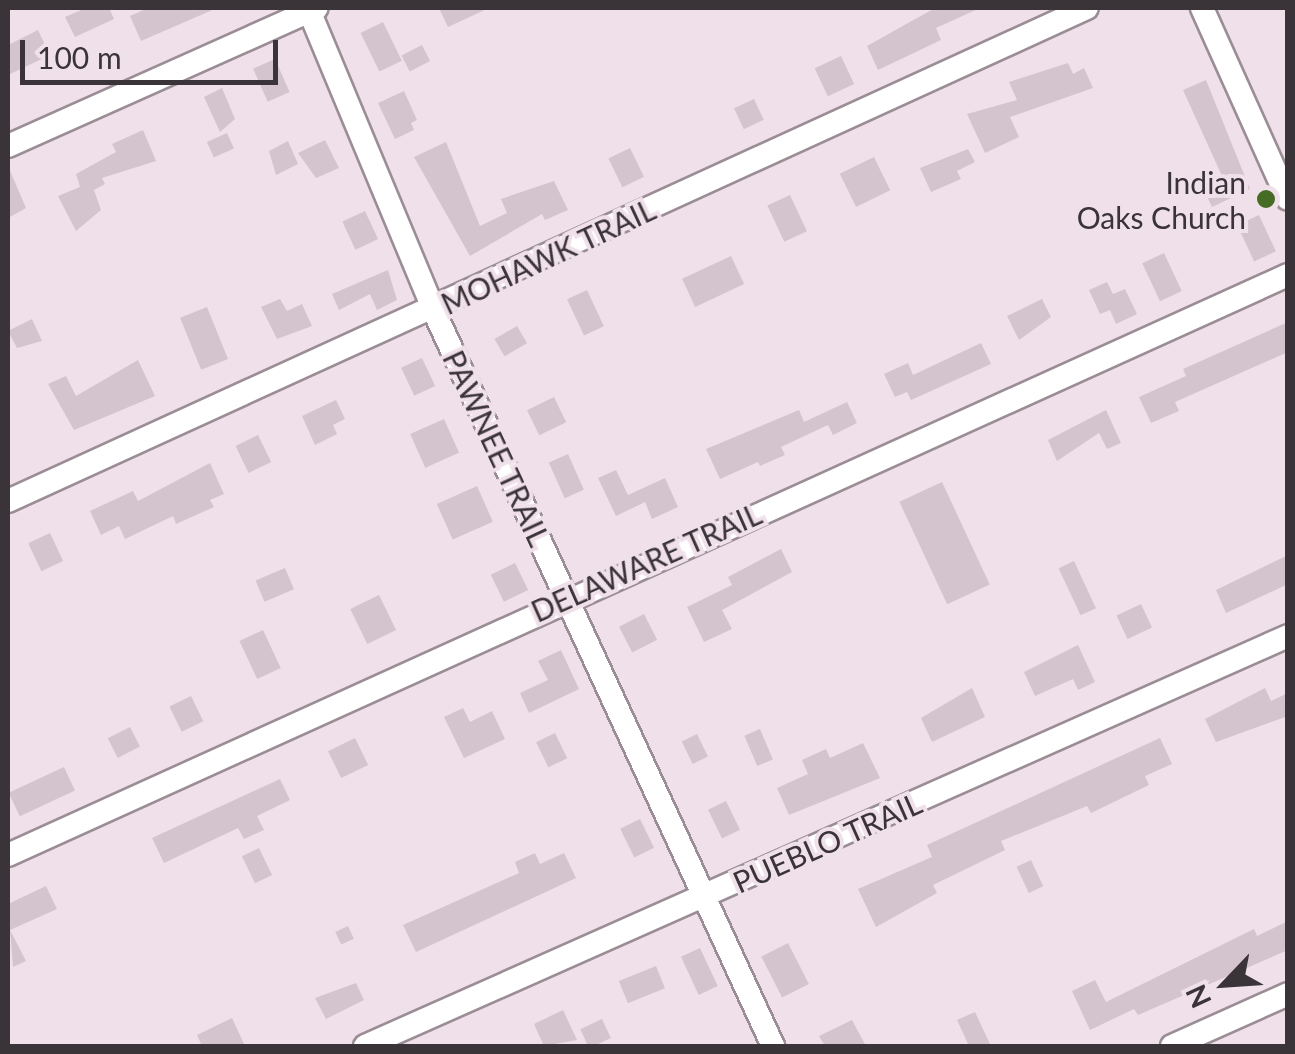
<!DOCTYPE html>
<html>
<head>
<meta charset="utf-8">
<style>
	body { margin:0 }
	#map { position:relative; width:1295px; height:1054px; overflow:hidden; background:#f0e0e9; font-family:Lato,sans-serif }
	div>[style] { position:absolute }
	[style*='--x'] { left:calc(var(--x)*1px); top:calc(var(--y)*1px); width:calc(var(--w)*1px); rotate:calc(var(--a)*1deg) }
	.building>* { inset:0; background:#d4c4cd; transform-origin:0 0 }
	.roads { filter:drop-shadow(2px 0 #9b8d95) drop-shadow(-2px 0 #9b8d95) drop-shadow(0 2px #9b8d95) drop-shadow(0 -2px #9b8d95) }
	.minor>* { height:22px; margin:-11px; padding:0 11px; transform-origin:11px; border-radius:11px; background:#fff }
	.dots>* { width:28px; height:28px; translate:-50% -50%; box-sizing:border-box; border:5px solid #f0e0e9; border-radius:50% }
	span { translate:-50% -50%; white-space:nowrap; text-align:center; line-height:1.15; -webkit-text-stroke:8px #f0e0e9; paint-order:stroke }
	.poi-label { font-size:30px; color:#3a3337 }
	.right { translate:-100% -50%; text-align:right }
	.street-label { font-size:30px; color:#3a3337 }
	.frame { position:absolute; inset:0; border:10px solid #3a3337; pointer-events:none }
	.north { position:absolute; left:1175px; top:934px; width:100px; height:100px; -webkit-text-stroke:8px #f0e0e9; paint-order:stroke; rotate:245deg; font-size:28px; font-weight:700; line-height:40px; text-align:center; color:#3a3337 }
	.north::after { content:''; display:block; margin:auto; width:35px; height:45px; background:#3a3337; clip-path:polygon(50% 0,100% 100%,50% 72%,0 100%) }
	.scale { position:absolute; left:20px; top:40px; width:258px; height:45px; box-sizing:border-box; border:5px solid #3a3337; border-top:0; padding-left:12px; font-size:30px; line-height:35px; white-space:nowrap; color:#3a3337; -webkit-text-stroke:8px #f0e0e9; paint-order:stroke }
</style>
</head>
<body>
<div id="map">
	<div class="building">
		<div style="clip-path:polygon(86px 8px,109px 8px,114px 19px,75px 37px,65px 17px)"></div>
		<div style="clip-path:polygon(148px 8px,217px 8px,141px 41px,130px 16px)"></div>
		<div style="clip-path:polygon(439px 8px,489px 8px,448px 27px)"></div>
		<div style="clip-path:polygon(935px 8px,980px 8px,936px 28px,941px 40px,878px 70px,867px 46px)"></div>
		<div style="left:383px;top:22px;width:43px;height:25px;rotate:64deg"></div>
		<div style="clip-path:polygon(38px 30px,50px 55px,8px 75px,8px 45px)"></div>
		<div style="left:422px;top:45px;width:18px;height:23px;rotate:63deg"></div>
		<div style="left:841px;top:56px;width:31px;height:29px;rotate:65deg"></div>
		<div style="left:275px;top:59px;width:36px;height:24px;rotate:66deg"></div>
		<div style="clip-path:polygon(1068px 63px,1073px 74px,1084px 68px,1093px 88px,1010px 117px,1019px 137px,985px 153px,967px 114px,1017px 100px,1009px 82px)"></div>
		<div style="clip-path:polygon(1206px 80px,1250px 189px,1212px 207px,1202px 186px,1222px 176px,1183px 90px)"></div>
		<div style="clip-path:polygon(222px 88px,235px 119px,220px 132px,204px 97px)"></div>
		<div style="clip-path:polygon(404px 91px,417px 120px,411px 123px,414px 130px,395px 139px,378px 103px)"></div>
		<div style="left:754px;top:99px;width:23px;height:22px;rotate:65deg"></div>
		<div style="clip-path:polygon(143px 130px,156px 161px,102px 178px,105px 184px,94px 190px,101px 210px,76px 231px,58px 196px,80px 187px,76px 174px,116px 152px,112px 144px)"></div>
		<div style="left:227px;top:133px;width:17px;height:22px;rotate:66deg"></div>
		<div style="clip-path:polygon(325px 140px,339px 168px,316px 178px,298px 153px)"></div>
		<div style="clip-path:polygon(288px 141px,298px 164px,276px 175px,269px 151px)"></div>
		<div style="clip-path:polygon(446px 142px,480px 226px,507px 213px,501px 199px,554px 181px,568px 210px,545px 220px,542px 214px,470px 256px,414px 157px)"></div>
		<div style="left:630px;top:148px;width:32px;height:24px;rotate:64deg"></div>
		<div style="clip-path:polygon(968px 149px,975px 162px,957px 171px,961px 179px,931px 192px,920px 168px)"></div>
		<div style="left:874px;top:157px;width:37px;height:38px;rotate:64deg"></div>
		<div style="clip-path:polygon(8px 166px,26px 208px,8px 218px)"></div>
		<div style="left:790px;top:195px;width:40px;height:25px;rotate:65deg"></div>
		<div style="left:365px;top:211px;width:31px;height:25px;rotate:65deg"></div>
		<div style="left:1259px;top:215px;width:40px;height:24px;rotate:65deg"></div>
		<div style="left:1164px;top:253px;width:42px;height:24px;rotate:65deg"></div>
		<div style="left:731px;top:256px;width:31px;height:54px;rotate:65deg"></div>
		<div style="clip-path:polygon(388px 270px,397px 300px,377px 310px,370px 294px,339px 310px,332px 294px)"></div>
		<div style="clip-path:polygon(1107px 282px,1113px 294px,1125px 289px,1137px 314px,1116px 324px,1110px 310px,1100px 314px,1089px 290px)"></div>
		<div style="left:587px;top:290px;width:40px;height:22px;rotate:65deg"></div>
		<div style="clip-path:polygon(280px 299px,287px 311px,302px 304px,312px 326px,277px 339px,261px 307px)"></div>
		<div style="clip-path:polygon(1042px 299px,1051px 317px,1019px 340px,1007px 316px)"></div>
		<div style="left:207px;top:307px;width:56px;height:29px;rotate:68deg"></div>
		<div style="clip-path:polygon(32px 319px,42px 341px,17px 348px,8px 331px)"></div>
		<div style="clip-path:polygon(1288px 322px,1288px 352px,1175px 402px,1179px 411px,1151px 423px,1139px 397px,1186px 376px,1183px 369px)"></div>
		<div style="left:517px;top:326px;width:20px;height:26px;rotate:60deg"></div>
		<div style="clip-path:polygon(981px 343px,991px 364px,911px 400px,907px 392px,895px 397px,884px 374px,908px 363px,913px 375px)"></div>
		<div style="left:422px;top:358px;width:31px;height:23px;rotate:65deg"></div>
		<div style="clip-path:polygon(138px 360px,155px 396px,74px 430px,48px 384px,66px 376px,76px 396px)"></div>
		<div style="left:554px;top:397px;width:28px;height:30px;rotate:64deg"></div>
		<div style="clip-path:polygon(336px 400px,345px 419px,333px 425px,337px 434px,315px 445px,302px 416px)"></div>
		<div style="clip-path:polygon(847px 402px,857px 423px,833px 435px,828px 425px,781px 447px,785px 455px,760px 466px,758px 462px,720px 479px,706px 449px,799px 410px,804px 422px)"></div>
		<div style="clip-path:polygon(1106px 410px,1121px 443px,1107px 449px,1099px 433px,1057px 461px,1048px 440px)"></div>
		<div style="left:444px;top:419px;width:37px;height:37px;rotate:66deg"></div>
		<div style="left:258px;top:435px;width:30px;height:25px;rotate:64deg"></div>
		<div style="left:568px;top:454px;width:39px;height:21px;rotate:66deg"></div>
		<div style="clip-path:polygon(210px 463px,224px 494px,210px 500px,214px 507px,176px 524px,173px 516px,125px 539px,119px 526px,101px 535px,90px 511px,133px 491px,138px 501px)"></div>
		<div style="clip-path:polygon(616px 470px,628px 495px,665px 478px,678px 507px,652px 519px,645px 502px,616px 516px,598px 478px)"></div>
		<div style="left:942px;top:482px;width:113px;height:47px;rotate:65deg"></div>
		<div style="left:477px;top:486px;width:39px;height:44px;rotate:66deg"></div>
		<div style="left:50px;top:533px;width:31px;height:24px;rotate:65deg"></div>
		<div style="clip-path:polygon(781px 549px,792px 572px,722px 610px,732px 629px,704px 642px,687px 607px,732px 585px,728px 577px)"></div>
		<div style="clip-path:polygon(1288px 555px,1288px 584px,1226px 613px,1216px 590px)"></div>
		<div style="left:1074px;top:561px;width:52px;height:17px;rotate:65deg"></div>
		<div style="left:515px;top:563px;width:30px;height:27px;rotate:64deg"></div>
		<div style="left:285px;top:568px;width:23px;height:32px;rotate:67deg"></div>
		<div style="left:379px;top:595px;width:39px;height:32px;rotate:64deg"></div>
		<div style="left:1141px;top:604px;width:26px;height:27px;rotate:65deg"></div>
		<div style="left:644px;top:614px;width:29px;height:28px;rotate:63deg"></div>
		<div style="left:263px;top:630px;width:42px;height:26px;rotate:65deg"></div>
		<div style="clip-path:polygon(1078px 645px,1095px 682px,1078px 690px,1073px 679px,1035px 696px,1024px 672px)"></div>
		<div style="clip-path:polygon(561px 650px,579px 689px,529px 713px,520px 693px,548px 680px,538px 661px)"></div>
		<div style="clip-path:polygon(972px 688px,985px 717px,932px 742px,921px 718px)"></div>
		<div style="clip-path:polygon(1265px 688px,1271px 701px,1288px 693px,1288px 716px,1216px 742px,1205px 719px)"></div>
		<div style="left:191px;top:696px;width:28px;height:24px;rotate:64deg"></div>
		<div style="clip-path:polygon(463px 708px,470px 722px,492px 711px,505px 739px,464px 758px,444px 717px)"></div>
		<div style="left:130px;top:727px;width:22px;height:25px;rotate:63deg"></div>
		<div style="left:760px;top:729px;width:33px;height:17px;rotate:67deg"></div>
		<div style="left:555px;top:733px;width:28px;height:21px;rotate:64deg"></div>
		<div style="left:697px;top:734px;width:25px;height:17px;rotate:64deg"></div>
		<div style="left:355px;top:738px;width:30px;height:30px;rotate:64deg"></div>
		<div style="clip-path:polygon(1160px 738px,1172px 764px,1145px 776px,1149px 785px,1091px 813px,1087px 806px,1001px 841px,1005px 850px,933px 885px,937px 893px,876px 927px,858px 889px,932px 857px,927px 845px)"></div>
		<div style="clip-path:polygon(863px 743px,880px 778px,789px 815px,777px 788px,808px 774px,802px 760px,826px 749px,830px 758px)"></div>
		<div style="left:64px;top:767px;width:26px;height:61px;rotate:65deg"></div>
		<div style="clip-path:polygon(280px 779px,290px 800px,257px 816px,264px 830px,244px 839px,238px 828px,164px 863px,152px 838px)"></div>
		<div style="left:726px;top:801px;width:32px;height:20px;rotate:64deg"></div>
		<div style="left:640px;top:819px;width:32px;height:22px;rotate:64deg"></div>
		<div style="left:259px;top:848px;width:30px;height:19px;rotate:64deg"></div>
		<div style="clip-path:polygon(535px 853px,540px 864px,564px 853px,576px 878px,416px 952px,403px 925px,519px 873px,515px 862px)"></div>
		<div style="left:1031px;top:860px;width:29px;height:16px;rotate:65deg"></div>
		<div style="clip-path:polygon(46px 886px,57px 909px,10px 930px,26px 961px,13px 967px,8px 904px)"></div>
		<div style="clip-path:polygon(1288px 921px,1288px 950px,1138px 1015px,1134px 1009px,1090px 1030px,1072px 991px,1095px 980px,1106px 1002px,1254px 929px,1257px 936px)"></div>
		<div style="left:348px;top:926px;width:14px;height:14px;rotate:65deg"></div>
		<div style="left:788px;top:943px;width:46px;height:30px;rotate:63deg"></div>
		<div style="left:700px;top:948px;width:42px;height:21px;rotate:65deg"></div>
		<div style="left:656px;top:966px;width:24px;height:40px;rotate:68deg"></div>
		<div style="clip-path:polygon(356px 983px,364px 1000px,326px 1019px,315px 998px)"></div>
		<div style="clip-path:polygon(563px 1010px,577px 1040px,544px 1046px,534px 1024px)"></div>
		<div style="clip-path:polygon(975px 1012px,991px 1046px,969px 1046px,957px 1020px)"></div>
		<div style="clip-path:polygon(232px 1018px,245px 1046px,202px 1046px,197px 1035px)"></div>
		<div style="left:602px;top:1019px;width:21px;height:24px;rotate:65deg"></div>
		<div style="clip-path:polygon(852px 1020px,866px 1046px,825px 1046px,819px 1036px)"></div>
	</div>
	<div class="roads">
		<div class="minor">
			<div style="--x:308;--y:8;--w:326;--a:67.4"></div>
			<div style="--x:433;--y:309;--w:812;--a:65.23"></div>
			<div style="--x:1202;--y:8;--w:209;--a:65.8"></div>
			<div style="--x:8;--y:146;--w:338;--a:-24.1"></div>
			<div style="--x:8;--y:501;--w:1186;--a:-24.56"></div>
			<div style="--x:8;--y:855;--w:1405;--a:-24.38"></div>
			<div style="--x:365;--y:1046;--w:1010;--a:-23.95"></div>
			<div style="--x:1172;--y:1046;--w:127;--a:-24.1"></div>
		</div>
	</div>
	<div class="dots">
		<div style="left:1266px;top:199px;background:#466b25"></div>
	</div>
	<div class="poi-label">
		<span class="right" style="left:1246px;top:199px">Indian<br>Oaks Church</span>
	</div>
	<div class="street-label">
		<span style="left:548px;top:256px;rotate:-25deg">MOHAWK TRAIL</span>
		<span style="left:497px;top:448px;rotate:65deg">PAWNEE TRAIL</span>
		<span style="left:646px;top:562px;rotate:-24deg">DELAWARE TRAIL</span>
		<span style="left:827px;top:842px;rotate:-24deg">PUEBLO TRAIL</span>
	</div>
	<div class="frame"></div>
	<div class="north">N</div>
	<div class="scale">100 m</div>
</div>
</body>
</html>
